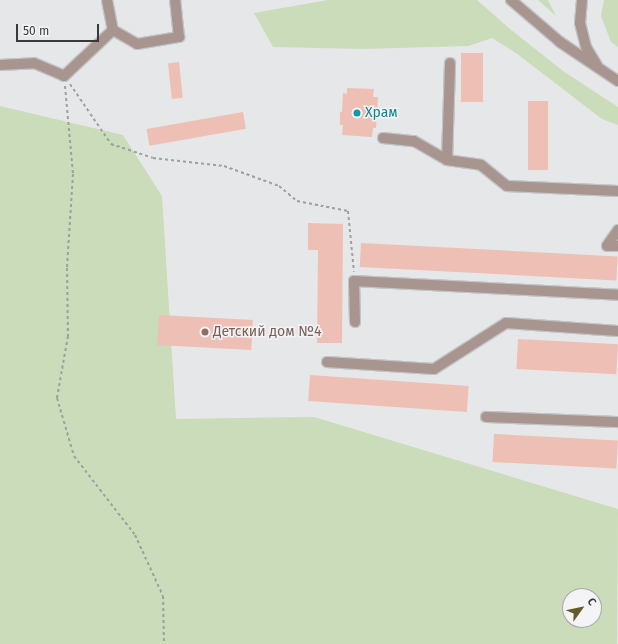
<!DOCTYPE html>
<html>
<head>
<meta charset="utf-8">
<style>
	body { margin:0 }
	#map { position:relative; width:618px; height:644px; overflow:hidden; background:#e6e7e9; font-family:"Fira Sans",sans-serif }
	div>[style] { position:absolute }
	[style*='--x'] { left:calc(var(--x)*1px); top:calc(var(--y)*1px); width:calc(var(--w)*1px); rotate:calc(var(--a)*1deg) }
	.green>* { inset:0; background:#cadcb9 }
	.building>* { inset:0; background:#edbfb5; transform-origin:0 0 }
	.path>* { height:2px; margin-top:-1px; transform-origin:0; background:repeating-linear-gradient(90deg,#9e9fa0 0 3px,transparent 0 6px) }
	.roads { filter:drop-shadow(1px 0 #c3c4c6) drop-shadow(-1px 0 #c3c4c6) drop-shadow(0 1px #c3c4c6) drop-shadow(0 -1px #c3c4c6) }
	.minor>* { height:10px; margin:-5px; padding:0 5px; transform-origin:5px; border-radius:5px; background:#a8958f }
	.dots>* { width:11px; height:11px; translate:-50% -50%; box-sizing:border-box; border:2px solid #f4f4f6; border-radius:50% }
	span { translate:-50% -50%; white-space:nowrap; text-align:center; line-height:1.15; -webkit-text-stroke:3px #f4f4f6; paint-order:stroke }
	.culture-label { font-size:14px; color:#0d838f }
	.left { translate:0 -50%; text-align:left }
	.education-label { font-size:14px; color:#785e54 }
	.north { position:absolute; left:562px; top:588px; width:40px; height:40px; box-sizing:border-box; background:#f4f4f6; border:1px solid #a9a9ab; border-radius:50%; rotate:57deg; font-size:11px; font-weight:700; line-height:16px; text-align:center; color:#39393a }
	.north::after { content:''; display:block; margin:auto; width:14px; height:18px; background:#645c28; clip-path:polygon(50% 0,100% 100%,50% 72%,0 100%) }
	.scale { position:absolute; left:16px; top:24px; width:83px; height:18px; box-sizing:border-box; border:2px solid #39393a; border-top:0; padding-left:5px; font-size:12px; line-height:14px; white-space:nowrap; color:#39393a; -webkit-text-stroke:3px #f4f4f6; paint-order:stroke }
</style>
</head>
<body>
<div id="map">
	<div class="green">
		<div style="clip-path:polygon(328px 0,477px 0,510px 29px,563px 71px,618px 107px,618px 125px,602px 119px,516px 53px,492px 38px,468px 46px,364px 49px,273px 47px,254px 13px)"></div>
		<div style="clip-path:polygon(538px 0,548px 0,556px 16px)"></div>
		<div style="clip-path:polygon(604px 0,618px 0,618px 47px,611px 42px,601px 16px)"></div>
		<div style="clip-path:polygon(evenodd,0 106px,123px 135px,162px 196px,176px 419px,314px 417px,618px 509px,617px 644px,0 644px,0 106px,570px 596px,594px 596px,594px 620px,570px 620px,570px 596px)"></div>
	</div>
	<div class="building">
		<div style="left:461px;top:53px;width:22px;height:49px"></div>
		<div style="left:179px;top:62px;width:36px;height:11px;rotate:84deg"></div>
		<div style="clip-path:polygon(347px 88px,374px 89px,373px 97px,378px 97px,376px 128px,373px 128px,372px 137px,342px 135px,343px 125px,340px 125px,340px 112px,342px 112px,343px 93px,347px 94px)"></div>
		<div style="left:528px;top:101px;width:20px;height:69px"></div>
		<div style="left:243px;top:112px;width:17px;height:98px;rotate:80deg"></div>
		<div style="clip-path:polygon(308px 223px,343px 224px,342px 343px,317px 343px,318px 250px,308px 250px)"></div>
		<div style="left:361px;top:243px;width:257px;height:24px;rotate:3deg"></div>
		<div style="left:159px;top:315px;width:94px;height:30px;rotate:3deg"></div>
		<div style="left:518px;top:339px;width:100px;height:30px;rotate:3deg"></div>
		<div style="left:310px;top:375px;width:159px;height:26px;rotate:4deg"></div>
		<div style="left:494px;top:434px;width:124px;height:28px;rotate:3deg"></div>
	</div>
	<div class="path">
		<div style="--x:70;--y:84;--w:73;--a:55.7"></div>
		<div style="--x:111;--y:144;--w:44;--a:18.4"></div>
		<div style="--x:153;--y:158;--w:71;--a:6.4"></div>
		<div style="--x:224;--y:166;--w:59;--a:20"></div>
		<div style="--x:279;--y:186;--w:23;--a:40"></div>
		<div style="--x:297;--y:201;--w:52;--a:11.1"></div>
		<div style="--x:348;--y:211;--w:61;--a:84.4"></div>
		<div style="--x:65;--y:86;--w:88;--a:84.8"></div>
		<div style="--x:73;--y:174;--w:94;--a:93.7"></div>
		<div style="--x:67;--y:268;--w:68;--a:89.2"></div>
		<div style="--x:68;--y:336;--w:63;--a:100.1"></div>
		<div style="--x:57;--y:398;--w:60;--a:73.7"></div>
		<div style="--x:74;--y:456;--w:100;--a:52.3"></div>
		<div style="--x:135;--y:535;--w:67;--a:65.3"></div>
		<div style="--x:163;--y:596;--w:48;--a:88.8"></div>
	</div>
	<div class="roads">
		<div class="minor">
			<div style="--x:107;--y:0;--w:31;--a:79"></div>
			<div style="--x:511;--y:0;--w:65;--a:40.6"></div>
			<div style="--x:560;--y:42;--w:70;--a:33.9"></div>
			<div style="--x:582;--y:0;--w:23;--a:95"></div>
			<div style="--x:580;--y:23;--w:25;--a:76"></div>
			<div style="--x:586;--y:47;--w:21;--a:59"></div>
			<div style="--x:0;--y:65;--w:34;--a:-3"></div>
			<div style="--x:34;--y:63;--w:33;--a:23"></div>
			<div style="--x:64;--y:76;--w:67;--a:-43.2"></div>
			<div style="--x:113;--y:30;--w:28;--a:30"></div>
			<div style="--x:137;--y:44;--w:43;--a:-9.5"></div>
			<div style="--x:179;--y:37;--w:37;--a:-96"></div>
			<div style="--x:383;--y:138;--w:31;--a:6"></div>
			<div style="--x:414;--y:141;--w:38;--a:30"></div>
			<div style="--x:447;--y:160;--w:34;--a:8"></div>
			<div style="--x:481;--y:165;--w:33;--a:39"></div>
			<div style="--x:507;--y:186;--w:111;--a:2.6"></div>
			<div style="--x:447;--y:160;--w:97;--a:-88.2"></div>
			<div style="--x:618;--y:230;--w:19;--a:125"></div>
			<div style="--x:607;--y:246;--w:11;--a:0"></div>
			<div style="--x:355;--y:322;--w:41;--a:-91.4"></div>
			<div style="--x:354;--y:281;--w:264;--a:3"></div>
			<div style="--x:327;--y:362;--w:107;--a:3.7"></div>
			<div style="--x:434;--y:369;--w:85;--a:-32.6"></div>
			<div style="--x:506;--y:323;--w:112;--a:4.1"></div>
			<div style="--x:486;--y:417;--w:132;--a:2.2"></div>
		</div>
	</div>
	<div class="dots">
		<div style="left:357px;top:113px;background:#0f9aa8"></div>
		<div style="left:205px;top:332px;background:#8d6e63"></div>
	</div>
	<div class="culture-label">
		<span class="left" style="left:365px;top:113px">Храм</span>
	</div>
	<div class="education-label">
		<span class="left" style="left:213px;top:332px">Детский дом №4</span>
	</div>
	<div class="north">С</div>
	<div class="scale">50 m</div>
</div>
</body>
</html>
